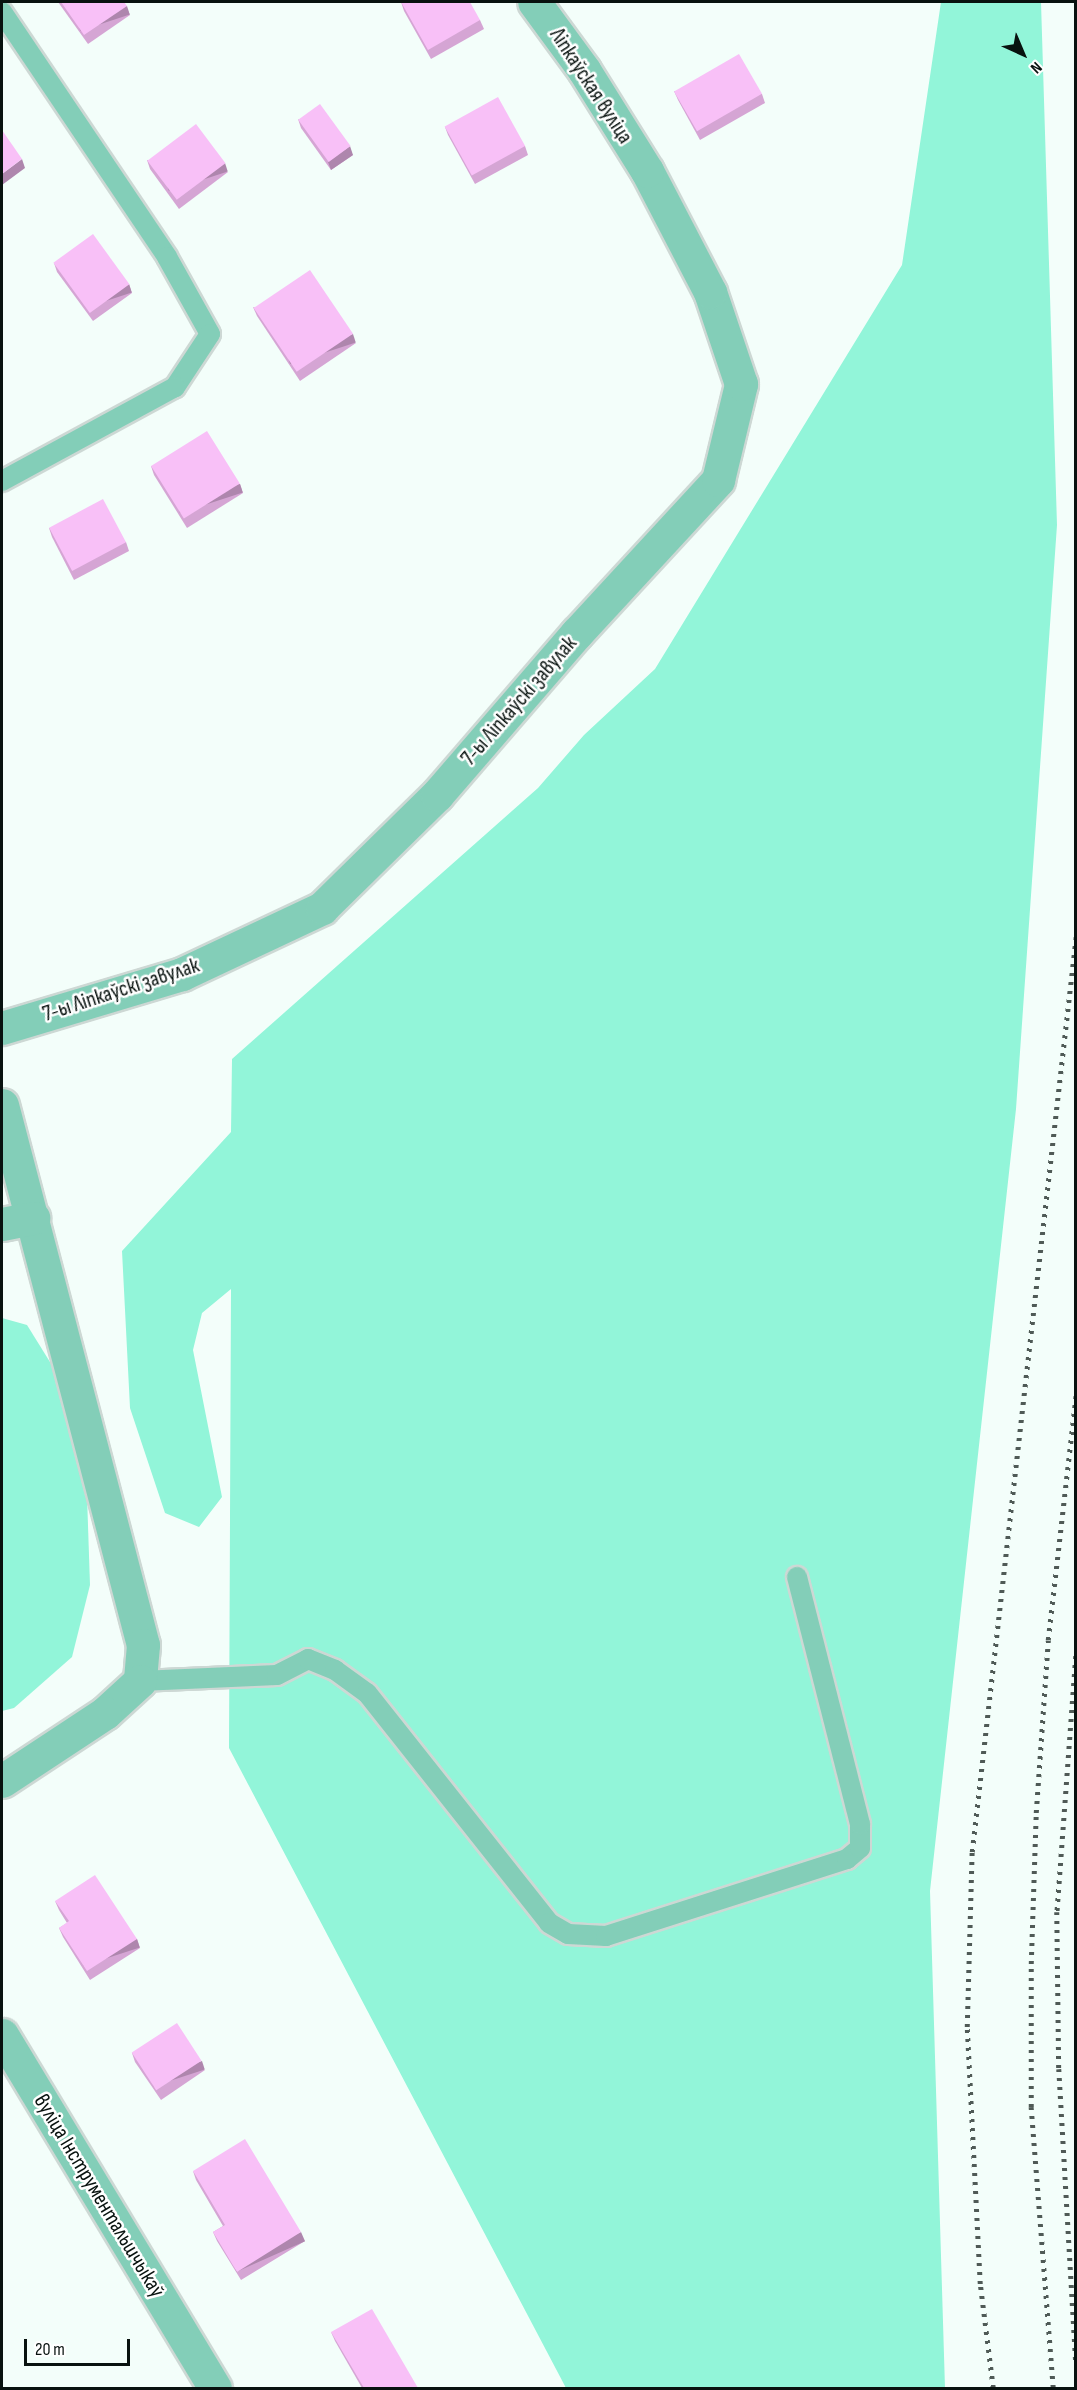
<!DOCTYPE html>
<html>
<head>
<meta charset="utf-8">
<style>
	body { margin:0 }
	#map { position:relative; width:1077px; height:2390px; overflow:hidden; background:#f3fefa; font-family:"Sofia Sans Condensed",sans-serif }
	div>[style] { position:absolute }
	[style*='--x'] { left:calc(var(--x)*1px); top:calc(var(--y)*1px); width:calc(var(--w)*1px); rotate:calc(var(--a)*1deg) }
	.green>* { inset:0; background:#92f5d9 }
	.roads { filter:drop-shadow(2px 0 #cdd8d4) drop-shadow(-2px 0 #cdd8d4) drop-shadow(0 2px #cdd8d4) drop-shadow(0 -2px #cdd8d4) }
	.service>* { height:20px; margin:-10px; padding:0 10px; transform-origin:10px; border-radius:10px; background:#83ceb8 }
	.minor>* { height:33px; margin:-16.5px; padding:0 16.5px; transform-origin:16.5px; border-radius:16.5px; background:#83ceb8 }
	.rail>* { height:4.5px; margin-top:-2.25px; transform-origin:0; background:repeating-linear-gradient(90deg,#4f5a56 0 3px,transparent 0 9px) }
	.wall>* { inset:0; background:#d5a5d4 }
	.shaded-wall>* { inset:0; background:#ae86ad; transform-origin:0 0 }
	.building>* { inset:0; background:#f8c0f7; transform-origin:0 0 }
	span { translate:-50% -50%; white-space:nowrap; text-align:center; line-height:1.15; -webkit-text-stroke:5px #fff; paint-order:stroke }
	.street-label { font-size:22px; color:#08120f }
	.frame { position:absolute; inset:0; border:3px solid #08120f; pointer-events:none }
	.north { position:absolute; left:993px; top:24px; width:60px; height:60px; -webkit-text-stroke:4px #fff; paint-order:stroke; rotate:136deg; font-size:16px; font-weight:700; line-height:24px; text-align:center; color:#08120f }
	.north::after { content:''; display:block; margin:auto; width:21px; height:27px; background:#08120f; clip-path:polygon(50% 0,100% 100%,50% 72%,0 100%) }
	.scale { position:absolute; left:24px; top:2339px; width:106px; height:27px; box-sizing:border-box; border:3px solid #08120f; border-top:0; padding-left:8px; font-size:18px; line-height:21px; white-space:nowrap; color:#08120f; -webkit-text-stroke:4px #fff; paint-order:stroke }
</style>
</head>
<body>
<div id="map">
	<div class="green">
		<div style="clip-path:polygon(941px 2px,1041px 2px,1057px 525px,1016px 1109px,930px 1891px,945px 2388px,566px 2388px,229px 1748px,231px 1289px,202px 1313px,193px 1350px,222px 1497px,199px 1527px,165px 1513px,130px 1408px,122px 1251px,231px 1132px,232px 1059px,538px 788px,584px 735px,655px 669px,902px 265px)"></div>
		<div style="clip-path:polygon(2px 1318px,27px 1325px,68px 1391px,86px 1466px,90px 1585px,72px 1657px,14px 1708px,2px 1711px)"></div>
	</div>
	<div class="roads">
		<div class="service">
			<div style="--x:2;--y:12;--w:295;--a:56"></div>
			<div style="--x:167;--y:257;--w:88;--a:60.8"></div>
			<div style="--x:210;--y:334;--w:64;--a:123.4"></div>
			<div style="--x:175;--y:387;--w:197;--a:151.5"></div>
			<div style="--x:140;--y:1681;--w:137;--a:-2.5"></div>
			<div style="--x:277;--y:1675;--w:35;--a:-27"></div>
			<div style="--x:308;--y:1659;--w:29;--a:22"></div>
			<div style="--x:335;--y:1670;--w:39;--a:36"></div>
			<div style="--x:367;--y:1693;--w:293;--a:51.6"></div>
			<div style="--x:549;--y:1923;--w:22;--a:30"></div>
			<div style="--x:568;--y:1934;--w:38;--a:3"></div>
			<div style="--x:606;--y:1936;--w:253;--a:-17.7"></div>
			<div style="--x:847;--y:1859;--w:17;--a:-40"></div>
			<div style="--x:860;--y:1848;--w:24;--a:-90"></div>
			<div style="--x:860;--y:1824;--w:255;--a:-104.3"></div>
		</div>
		<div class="minor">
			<div style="--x:2;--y:1028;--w:188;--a:-16.7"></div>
			<div style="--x:182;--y:974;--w:155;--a:-25.2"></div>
			<div style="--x:322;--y:908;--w:161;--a:-44.5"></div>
			<div style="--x:437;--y:795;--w:214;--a:-49.2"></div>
			<div style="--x:577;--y:633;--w:208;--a:-47.3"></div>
			<div style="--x:718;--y:480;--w:99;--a:-76.5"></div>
			<div style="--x:741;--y:384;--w:97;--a:-108.6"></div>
			<div style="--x:710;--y:292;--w:136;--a:-117.5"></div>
			<div style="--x:647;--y:171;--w:119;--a:-122"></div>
			<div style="--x:584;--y:70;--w:84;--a:-126.3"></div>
			<div style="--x:2;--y:1105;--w:558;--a:75.37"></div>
			<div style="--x:143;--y:1645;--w:36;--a:95"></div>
			<div style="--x:140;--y:1681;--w:47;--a:137.6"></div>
			<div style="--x:105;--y:1713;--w:123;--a:146.6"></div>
			<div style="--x:2;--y:1224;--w:32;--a:-11"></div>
			<div style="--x:2;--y:2035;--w:412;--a:58.9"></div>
		</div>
	</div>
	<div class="rail">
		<div style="--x:1076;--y:1656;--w:257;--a:94.2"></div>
		<div style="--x:1057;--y:1912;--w:157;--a:89.3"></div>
		<div style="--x:1059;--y:2069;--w:296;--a:86.7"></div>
		<div style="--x:993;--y:2388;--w:105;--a:-97.1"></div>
		<div style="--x:980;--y:2284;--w:257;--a:-92.9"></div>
		<div style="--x:967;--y:2027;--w:175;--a:-88.4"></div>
		<div style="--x:972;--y:1852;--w:922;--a:-83.52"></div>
		<div style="--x:1053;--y:2388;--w:282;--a:-94.5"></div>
		<div style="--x:1031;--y:2107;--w:143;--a:-90"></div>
		<div style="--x:1031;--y:1964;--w:151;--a:-88.1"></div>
		<div style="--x:1036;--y:1813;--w:173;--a:-86"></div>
		<div style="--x:1048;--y:1640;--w:249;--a:-83.5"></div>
	</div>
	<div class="wall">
		<div style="clip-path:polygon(58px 2px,124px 2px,130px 15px,88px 44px)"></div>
		<div style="clip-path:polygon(401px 2px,480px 20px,484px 29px,431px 59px,404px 11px)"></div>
		<div style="clip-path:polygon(674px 91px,762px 94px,765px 103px,700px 140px,678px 100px)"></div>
		<div style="clip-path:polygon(298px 119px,353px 155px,331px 170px,301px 128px)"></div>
		<div style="clip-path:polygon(445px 127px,525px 146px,528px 155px,475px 184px,448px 135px)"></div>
		<div style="clip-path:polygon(147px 160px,228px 172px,179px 209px,150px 169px)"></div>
		<div style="clip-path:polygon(54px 263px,129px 284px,132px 293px,93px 321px,57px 272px)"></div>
		<div style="clip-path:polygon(253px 307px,356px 343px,300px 381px,257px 316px)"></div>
		<div style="clip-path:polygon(151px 466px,240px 484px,243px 493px,187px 528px,154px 475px)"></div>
		<div style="clip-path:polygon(49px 528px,126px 542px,129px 551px,74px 580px,52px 537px)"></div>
		<div style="clip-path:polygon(55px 1901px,137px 1939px,140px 1948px,90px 1980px,63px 1937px,59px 1928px,67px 1923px,59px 1910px)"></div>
		<div style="clip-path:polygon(132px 2053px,205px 2070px,161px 2100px,135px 2062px)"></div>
		<div style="clip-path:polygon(193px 2171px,305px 2241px,241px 2280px,217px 2241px,213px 2232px,223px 2226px,196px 2180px)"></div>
		<div style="clip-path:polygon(331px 2332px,418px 2388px,362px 2388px,335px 2341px)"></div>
	</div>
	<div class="shaded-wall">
		<div style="left:127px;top:6px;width:9px;height:52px;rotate:72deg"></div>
		<div style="clip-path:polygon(350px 146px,353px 155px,331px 170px,328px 162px)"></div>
		<div style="clip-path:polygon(22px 159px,25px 168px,2px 185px,2px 174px)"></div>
		<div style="left:225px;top:163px;width:9px;height:62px;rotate:72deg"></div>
		<div style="left:129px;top:284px;width:9px;height:48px;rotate:72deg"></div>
		<div style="left:353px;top:334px;width:9px;height:69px;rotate:72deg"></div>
		<div style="left:240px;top:484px;width:9px;height:66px;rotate:72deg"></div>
		<div style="left:137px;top:1939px;width:9px;height:59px;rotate:72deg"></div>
		<div style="left:202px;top:2061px;width:9px;height:54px;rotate:72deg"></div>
		<div style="left:301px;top:2232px;width:10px;height:75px;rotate:66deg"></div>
	</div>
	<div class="building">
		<div style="clip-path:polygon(61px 2px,124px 2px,127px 6px,84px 35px)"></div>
		<div style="clip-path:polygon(401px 2px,470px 2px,480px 20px,428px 50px)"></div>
		<div style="left:739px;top:54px;width:46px;height:75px;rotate:60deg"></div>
		<div style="left:498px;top:97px;width:56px;height:61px;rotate:61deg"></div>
		<div style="left:320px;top:104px;width:52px;height:27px;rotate:54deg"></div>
		<div style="left:196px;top:124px;width:49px;height:61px;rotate:53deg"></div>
		<div style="clip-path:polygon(2px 130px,22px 159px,2px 174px)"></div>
		<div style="left:93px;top:234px;width:62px;height:49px;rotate:54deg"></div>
		<div style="left:310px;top:270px;width:77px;height:68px;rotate:56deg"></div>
		<div style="left:207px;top:431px;width:62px;height:66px;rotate:58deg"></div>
		<div style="left:103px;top:499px;width:49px;height:61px;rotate:62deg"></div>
		<div style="clip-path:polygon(95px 1875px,137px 1939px,87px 1971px,59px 1928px,69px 1921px,55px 1901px)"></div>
		<div style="left:177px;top:2023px;width:45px;height:54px;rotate:57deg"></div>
		<div style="clip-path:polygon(245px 2139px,301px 2232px,237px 2272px,213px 2232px,225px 2225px,193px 2171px)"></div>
		<div style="clip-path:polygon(372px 2309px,418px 2388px,364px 2388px,331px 2332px)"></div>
	</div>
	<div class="street-label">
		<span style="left:591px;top:86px;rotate:57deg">Ліпкаўская вуліца</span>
		<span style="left:519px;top:701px;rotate:-49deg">7-ы Ліпкаўскі завулак</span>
		<span style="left:121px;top:990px;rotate:-18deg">7-ы Ліпкаўскі завулак</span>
		<span style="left:99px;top:2196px;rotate:59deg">вуліца Інструментальшчыкаў</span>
	</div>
	<div class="frame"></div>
	<div class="north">N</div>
	<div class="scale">20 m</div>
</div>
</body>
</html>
